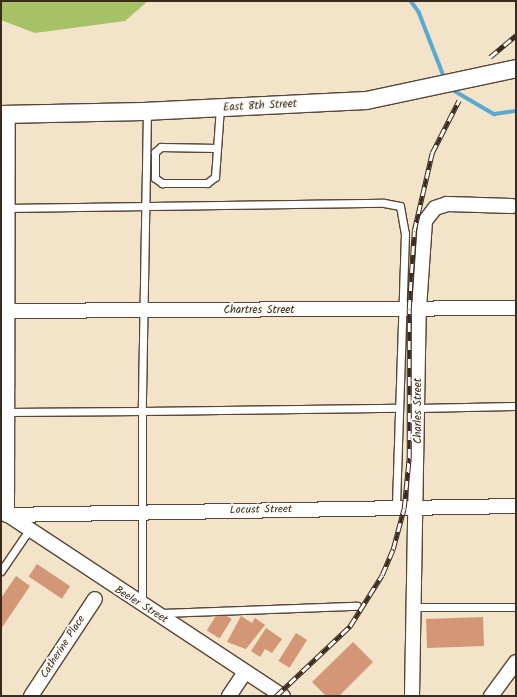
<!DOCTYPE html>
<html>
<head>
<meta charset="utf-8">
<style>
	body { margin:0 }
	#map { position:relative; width:517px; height:697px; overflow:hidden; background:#f3e3c8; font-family:Kalam,sans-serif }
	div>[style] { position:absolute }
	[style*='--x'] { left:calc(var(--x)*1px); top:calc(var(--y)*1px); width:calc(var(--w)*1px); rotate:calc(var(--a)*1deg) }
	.green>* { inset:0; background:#a7c167 }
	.stream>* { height:3.5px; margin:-1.75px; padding:0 1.75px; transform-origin:1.75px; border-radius:1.75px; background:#59a9d3 }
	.building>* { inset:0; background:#d39676; transform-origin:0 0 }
	.roads { filter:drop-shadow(1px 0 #574638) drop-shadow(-1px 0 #574638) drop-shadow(0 1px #574638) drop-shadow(0 -1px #574638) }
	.service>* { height:7px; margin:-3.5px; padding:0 3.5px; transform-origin:3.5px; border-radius:3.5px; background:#fff }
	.minor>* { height:14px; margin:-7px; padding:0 7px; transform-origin:7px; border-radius:7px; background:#fff }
	.tertiary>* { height:17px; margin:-8.5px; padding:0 8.5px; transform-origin:8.5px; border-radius:8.5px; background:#fff }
	.rail>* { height:4.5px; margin-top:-2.25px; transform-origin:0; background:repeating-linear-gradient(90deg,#fdfcf7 0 9px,#3b2a1e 0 18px); box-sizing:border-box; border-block:1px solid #3b2a1e }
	span { translate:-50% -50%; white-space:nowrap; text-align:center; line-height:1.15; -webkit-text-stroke:4px #fdfcf7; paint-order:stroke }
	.street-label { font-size:11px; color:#3b2a1e }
	.frame { position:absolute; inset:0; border:2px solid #3b2a1e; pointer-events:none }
</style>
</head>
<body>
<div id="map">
	<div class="green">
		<div style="clip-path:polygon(1px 1px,148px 1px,125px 21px,35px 33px,1px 20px)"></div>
	</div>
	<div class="stream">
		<div style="--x:411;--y:1;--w:14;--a:54"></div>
		<div style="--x:419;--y:12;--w:66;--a:68.8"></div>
		<div style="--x:453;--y:90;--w:48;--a:30.3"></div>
		<div style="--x:494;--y:114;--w:22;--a:-8"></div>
	</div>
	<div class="building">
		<div style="left:37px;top:564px;width:40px;height:15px;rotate:34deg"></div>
		<div style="clip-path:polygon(16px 576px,30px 586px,1px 629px,1px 598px)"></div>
		<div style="left:219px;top:611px;width:15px;height:23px;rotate:32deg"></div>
		<div style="clip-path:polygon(241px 616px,252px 623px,255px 618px,265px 625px,246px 649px,227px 642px)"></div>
		<div style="left:483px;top:617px;width:29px;height:57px;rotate:88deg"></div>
		<div style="clip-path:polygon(266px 628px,282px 639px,272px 653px,265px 649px,260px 657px,251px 651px)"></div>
		<div style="left:296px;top:633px;width:13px;height:33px;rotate:32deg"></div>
		<div style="clip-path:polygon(353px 642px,373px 662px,339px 696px,326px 696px,312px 682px)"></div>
	</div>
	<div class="roads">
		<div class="service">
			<div style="--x:147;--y:111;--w:300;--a:91"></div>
			<div style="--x:142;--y:411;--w:257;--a:-0.7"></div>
			<div style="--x:217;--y:148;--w:56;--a:-179"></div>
			<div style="--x:161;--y:147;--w:8;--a:140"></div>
			<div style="--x:155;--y:152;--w:26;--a:90"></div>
			<div style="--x:155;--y:178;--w:9;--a:36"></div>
			<div style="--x:162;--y:183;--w:45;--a:0"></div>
			<div style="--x:207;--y:183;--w:10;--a:-37"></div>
			<div style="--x:215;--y:177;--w:69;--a:-85.9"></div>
			<div style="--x:6;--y:208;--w:378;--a:-0.8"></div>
			<div style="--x:384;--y:203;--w:16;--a:11"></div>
			<div style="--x:400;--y:206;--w:27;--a:80"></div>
			<div style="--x:405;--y:233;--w:275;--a:91.9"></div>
			<div style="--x:418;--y:408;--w:98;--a:-1.2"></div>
			<div style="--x:6;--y:412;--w:136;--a:-0.4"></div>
			<div style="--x:142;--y:411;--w:192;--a:90"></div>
			<div style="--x:1;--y:571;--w:50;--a:-55.7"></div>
			<div style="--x:416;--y:607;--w:100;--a:0"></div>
			<div style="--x:162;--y:613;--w:195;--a:-2.1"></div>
		</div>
		<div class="minor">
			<div style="--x:1;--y:311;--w:515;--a:-0.33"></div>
			<div style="--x:5;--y:513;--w:333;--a:33.4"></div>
			<div style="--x:7;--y:515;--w:509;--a:-1.01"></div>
			<div style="--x:7;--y:515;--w:401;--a:-89.9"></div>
			<div style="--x:31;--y:696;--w:116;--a:-56.6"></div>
			<div style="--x:229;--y:696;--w:29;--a:-56"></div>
			<div style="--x:412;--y:696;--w:387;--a:-89"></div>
			<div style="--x:419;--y:309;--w:88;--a:-86.1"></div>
			<div style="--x:425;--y:221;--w:16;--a:-52"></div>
			<div style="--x:435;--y:208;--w:13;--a:-18"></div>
			<div style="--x:447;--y:204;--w:65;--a:1.8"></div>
			<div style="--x:491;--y:696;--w:42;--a:-53.7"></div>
		</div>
		<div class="tertiary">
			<div style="--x:1;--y:114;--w:142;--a:-1.2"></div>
			<div style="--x:143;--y:111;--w:223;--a:-2.8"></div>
			<div style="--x:366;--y:100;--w:153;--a:-12"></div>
		</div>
	</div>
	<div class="rail">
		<div style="--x:490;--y:57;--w:34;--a:-40"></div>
		<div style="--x:276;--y:696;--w:102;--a:-43.4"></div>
		<div style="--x:350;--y:626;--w:60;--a:-57.9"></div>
		<div style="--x:382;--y:575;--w:28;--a:-67"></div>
		<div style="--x:393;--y:549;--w:42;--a:-75"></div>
		<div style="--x:404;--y:508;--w:50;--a:-84.3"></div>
		<div style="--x:409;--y:458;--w:149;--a:-90"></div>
		<div style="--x:409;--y:309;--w:78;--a:-86.3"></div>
		<div style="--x:414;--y:231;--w:80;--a:-77"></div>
		<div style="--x:432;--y:153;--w:59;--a:-63"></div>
	</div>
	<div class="street-label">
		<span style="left:260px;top:106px;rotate:-3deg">East 8th Street</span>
		<span style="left:259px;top:310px">Chartres Street</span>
		<span style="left:418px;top:411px;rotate:-90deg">Charles Street</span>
		<span style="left:261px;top:510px;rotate:-1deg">Locust Street</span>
		<span style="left:141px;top:605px;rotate:32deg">Beeler Street</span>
		<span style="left:63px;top:647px;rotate:-57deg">Catherine Place</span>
	</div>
	<div class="frame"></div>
</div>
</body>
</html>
